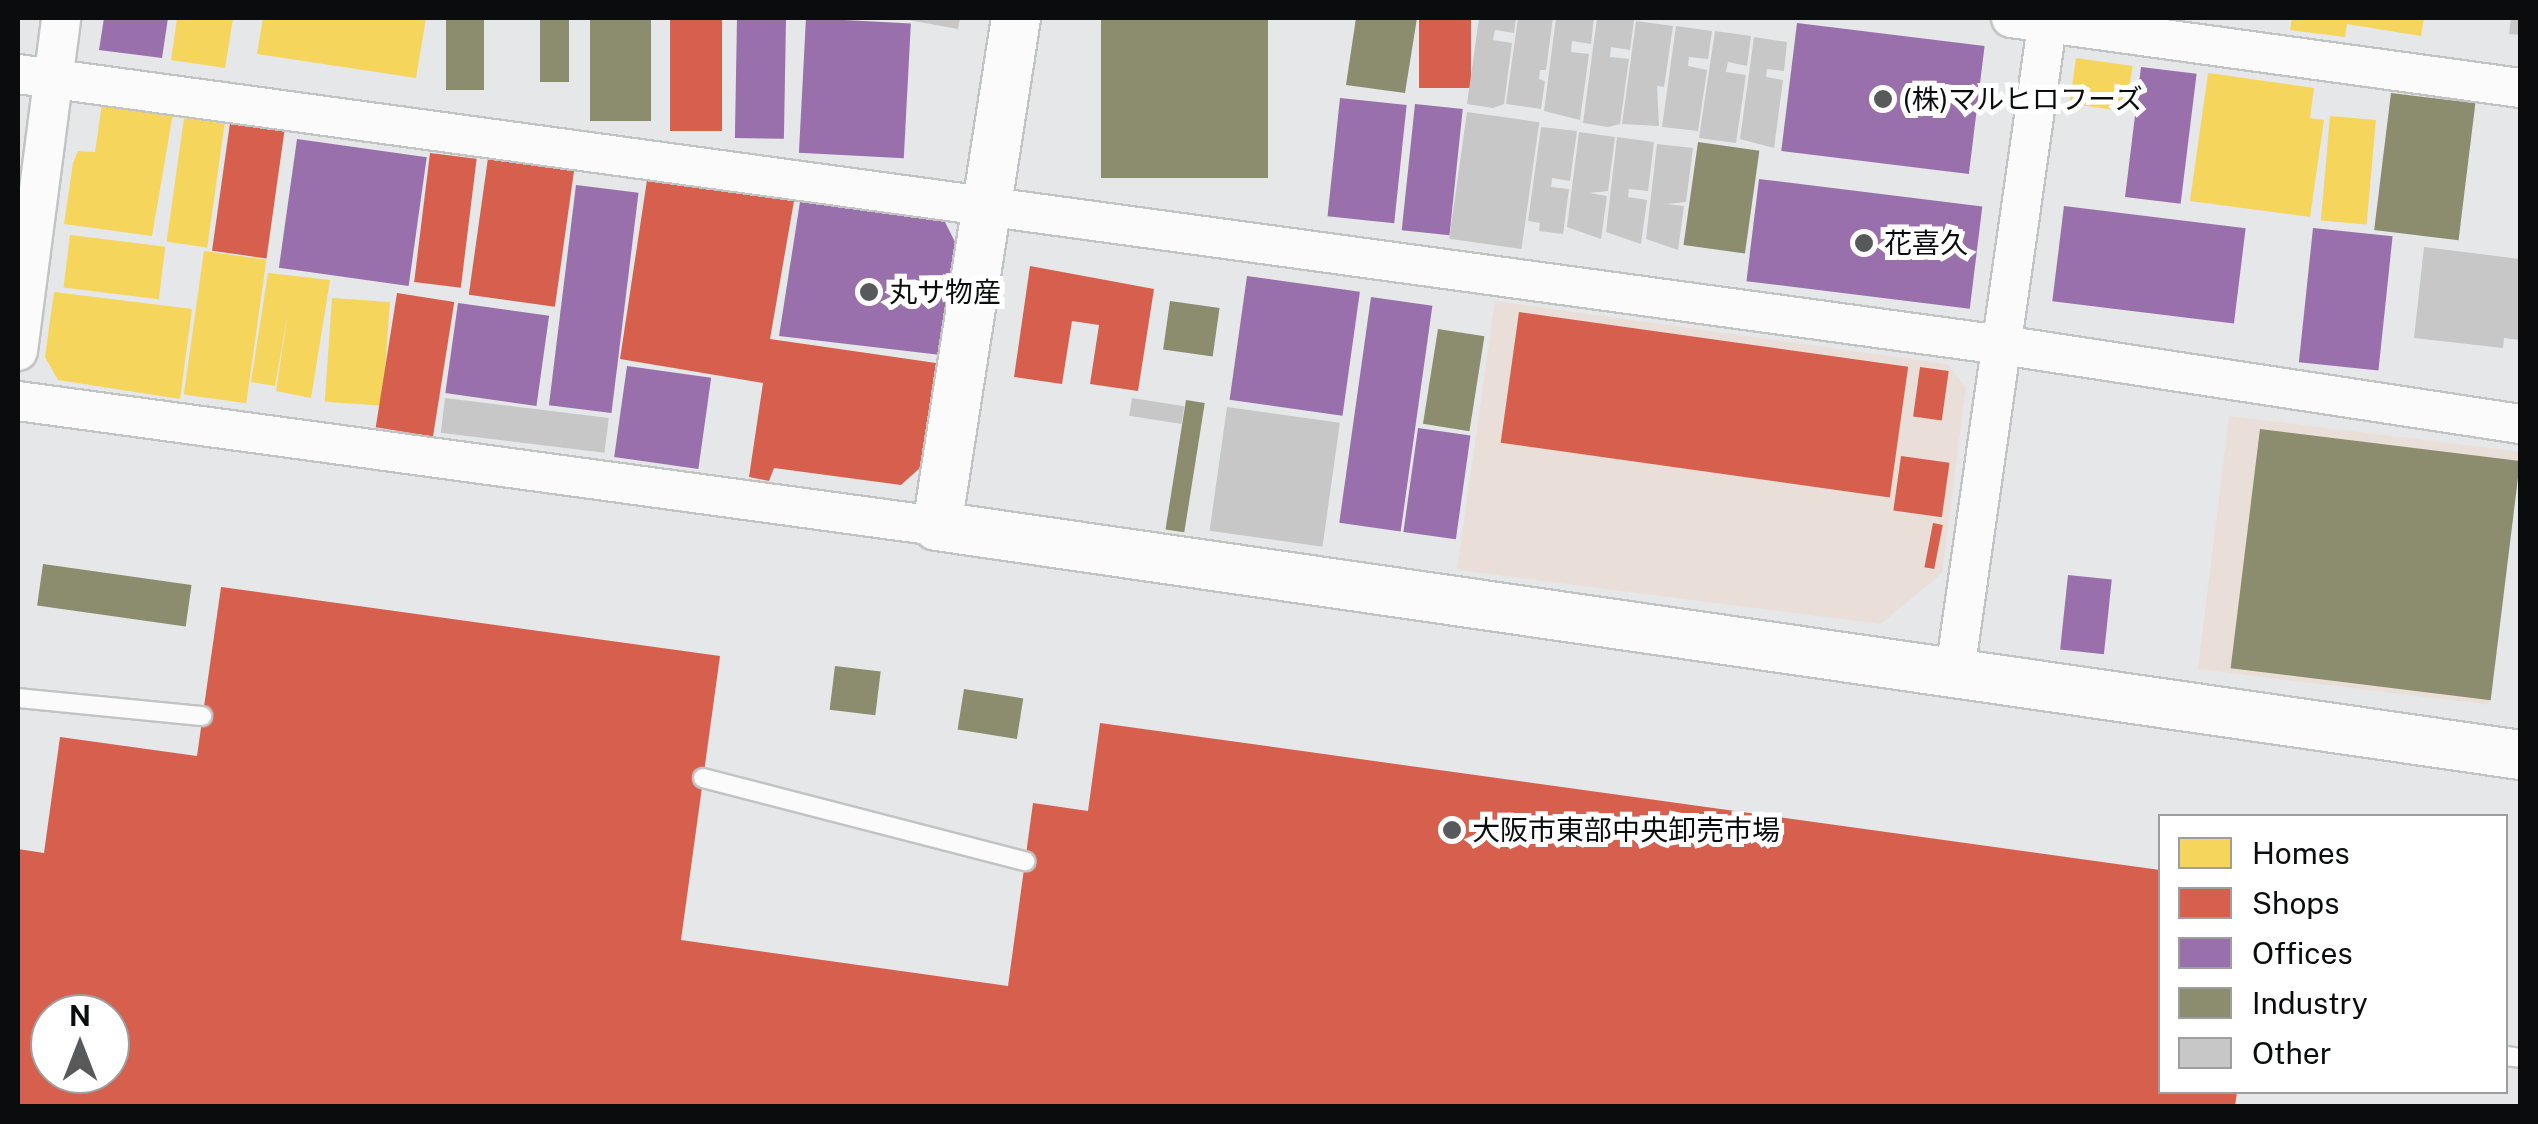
<!DOCTYPE html>
<html>
<head>
<meta charset="utf-8">
<style>
	body { margin:0 }
	#map { position:relative; width:2538px; height:1124px; overflow:hidden; background:#e6e7e8; font-family:"Public Sans","Noto Sans JP",sans-serif }
	div>[style] { position:absolute }
	[style*='--x'] { left:calc(var(--x)*1px); top:calc(var(--y)*1px); width:calc(var(--w)*1px); rotate:calc(var(--a)*1deg) }
	.commercial>* { inset:0; background:#eadfd8; transform-origin:0 0 }
	.homes>* { inset:0; background:#f6d55c; transform-origin:0 0 }
	.shops>* { inset:0; background:#d6604d; transform-origin:0 0 }
	.offices>* { inset:0; background:#9970ab; transform-origin:0 0 }
	.industry>* { inset:0; background:#8c8c6e; transform-origin:0 0 }
	.building>* { inset:0; background:#c7c7c7; transform-origin:0 0 }
	.roads { filter:drop-shadow(2px 0 #c2c3c3) drop-shadow(-2px 0 #c2c3c3) drop-shadow(0 2px #c2c3c3) drop-shadow(0 -2px #c2c3c3) }
	.service>* { height:18px; margin:-9px; padding:0 9px; transform-origin:9px; border-radius:9px; background:#fbfbfc }
	.minor>* { height:38px; margin:-19px; padding:0 19px; transform-origin:19px; border-radius:19px; background:#fbfbfc }
	.tertiary>* { height:48px; margin:-24px; padding:0 24px; transform-origin:24px; border-radius:24px; background:#fbfbfc }
	.dots>* { width:28px; height:28px; translate:-50% -50%; box-sizing:border-box; border:5px solid #fff; border-radius:50% }
	span { translate:-50% -50%; white-space:nowrap; text-align:center; line-height:1.15; -webkit-text-stroke:10px #fff; paint-order:stroke }
	.poi-label { font-size:28px; color:#0b0c0d }
	.left { translate:0 -50%; text-align:left }
	.frame { position:absolute; inset:0; border:20px solid #0b0c0d; pointer-events:none }
	.legend { position:absolute; left:2158px; top:814px; width:350px; height:280px; box-sizing:border-box; background:#fff; border:2px solid #9d9e9e; margin:0; padding:12px 18px; list-style:none; font-size:30px; color:#0b0c0d }
	.legend li { display:flex; align-items:center; gap:20px; height:50px }
	.legend b { width:50px; border:2px solid #9d9e9e }
	.north { position:absolute; left:30px; top:994px; width:100px; height:100px; box-sizing:border-box; background:#fff; border:2px solid #9d9e9e; border-radius:50%; rotate:0deg; font-size:28px; font-weight:700; line-height:40px; text-align:center; color:#0b0c0d }
	.north::after { content:''; display:block; margin:auto; width:35px; height:45px; background:#58595a; clip-path:polygon(50% 0,100% 100%,50% 72%,0 100%) }
</style>
</head>
<body>
<div id="map">
	<div class="commercial">
		<div style="clip-path:polygon(1495px 301px,1947px 364px,1966px 387px,1942px 573px,1881px 624px,1457px 570px)"></div>
		<div style="left:2229px;top:416px;width:293px;height:255px;rotate:7deg"></div>
	</div>
	<div class="homes">
		<div style="clip-path:polygon(177px 18px,233px 18px,225px 68px,171px 60px)"></div>
		<div style="clip-path:polygon(263px 18px,426px 18px,416px 78px,257px 54px)"></div>
		<div style="clip-path:polygon(2292px 18px,2424px 18px,2421px 36px,2347px 24px,2345px 37px,2290px 30px)"></div>
		<div style="left:2076px;top:58px;width:57px;height:46px;rotate:8deg"></div>
		<div style="clip-path:polygon(2208px 73px,2314px 88px,2310px 118px,2324px 120px,2310px 217px,2190px 201px)"></div>
		<div style="clip-path:polygon(102px 104px,173px 113px,152px 236px,64px 224px,73px 163px,78px 151px,95px 152px)"></div>
		<div style="left:2330px;top:116px;width:46px;height:105px;rotate:5deg"></div>
		<div style="left:184px;top:118px;width:41px;height:125px;rotate:8deg"></div>
		<div style="left:70px;top:235px;width:96px;height:53px;rotate:7deg"></div>
		<div style="left:204px;top:251px;width:63px;height:145px;rotate:8deg"></div>
		<div style="clip-path:polygon(268px 273px,330px 280px,311px 398px,276px 391px,288px 312px,275px 386px,251px 382px)"></div>
		<div style="clip-path:polygon(54px 292px,192px 309px,180px 399px,58px 380px,45px 357px)"></div>
		<div style="left:332px;top:298px;width:58px;height:104px;rotate:4deg"></div>
	</div>
	<div class="shops">
		<div style="left:670px;top:18px;width:52px;height:113px"></div>
		<div style="left:1419px;top:18px;width:52px;height:70px"></div>
		<div style="left:230px;top:123px;width:55px;height:129px;rotate:8deg"></div>
		<div style="left:430px;top:153px;width:47px;height:130px;rotate:7deg"></div>
		<div style="left:488px;top:158px;width:87px;height:138px;rotate:8deg"></div>
		<div style="clip-path:polygon(647px 180px,794px 201px,770px 339px,936px 363px,921px 467px,901px 485px,774px 468px,769px 481px,749px 477px,763px 383px,620px 359px)"></div>
		<div style="clip-path:polygon(1030px 266px,1154px 289px,1138px 391px,1090px 384px,1099px 325px,1072px 321px,1062px 384px,1014px 377px)"></div>
		<div style="left:397px;top:293px;width:58px;height:136px;rotate:9deg"></div>
		<div style="left:1519px;top:312px;width:393px;height:132px;rotate:8deg"></div>
		<div style="left:1920px;top:367px;width:29px;height:50px;rotate:8deg"></div>
		<div style="left:1901px;top:456px;width:49px;height:55px;rotate:8deg"></div>
		<div style="left:1933px;top:523px;width:10px;height:45px;rotate:11deg"></div>
		<div style="clip-path:polygon(evenodd,221px 587px,720px 656px,681px 940px,1008px 986px,1033px 803px,1088px 811px,1100px 723px,2160px 870px,2160px 1092px,2237px 1092px,2235px 1106px,18px 1106px,18px 849px,44px 853px,60px 737px,197px 756px,221px 587px,50px 1014px,110px 1014px,110px 1074px,50px 1074px,50px 1014px)"></div>
	</div>
	<div class="offices">
		<div style="clip-path:polygon(104px 18px,168px 18px,162px 58px,99px 50px)"></div>
		<div style="left:737px;top:18px;width:49px;height:120px;rotate:1deg"></div>
		<div style="left:806px;top:18px;width:105px;height:135px;rotate:3deg"></div>
		<div style="left:1797px;top:23px;width:189px;height:129px;rotate:7deg"></div>
		<div style="left:2141px;top:67px;width:56px;height:131px;rotate:7deg"></div>
		<div style="left:1340px;top:98px;width:67px;height:119px;rotate:6deg"></div>
		<div style="left:1415px;top:104px;width:48px;height:127px;rotate:6deg"></div>
		<div style="left:297px;top:139px;width:131px;height:130px;rotate:8deg"></div>
		<div style="left:1759px;top:179px;width:225px;height:103px;rotate:7deg"></div>
		<div style="left:576px;top:185px;width:63px;height:222px;rotate:7deg"></div>
		<div style="clip-path:polygon(800px 202px,944px 220px,958px 248px,941px 355px,779px 336px)"></div>
		<div style="left:2064px;top:206px;width:183px;height:96px;rotate:7deg"></div>
		<div style="left:2313px;top:228px;width:80px;height:135px;rotate:6deg"></div>
		<div style="left:1247px;top:276px;width:114px;height:125px;rotate:8deg"></div>
		<div style="left:1371px;top:297px;width:62px;height:228px;rotate:8deg"></div>
		<div style="left:458px;top:303px;width:92px;height:91px;rotate:8deg"></div>
		<div style="left:627px;top:366px;width:85px;height:92px;rotate:8deg"></div>
		<div style="left:1418px;top:428px;width:53px;height:105px;rotate:8deg"></div>
		<div style="left:2068px;top:575px;width:44px;height:75px;rotate:6deg"></div>
	</div>
	<div class="industry">
		<div style="left:446px;top:18px;width:38px;height:72px"></div>
		<div style="left:540px;top:18px;width:29px;height:64px"></div>
		<div style="left:590px;top:18px;width:61px;height:103px"></div>
		<div style="left:1101px;top:18px;width:167px;height:160px"></div>
		<div style="clip-path:polygon(1356px 18px,1417px 18px,1405px 93px,1346px 85px)"></div>
		<div style="left:2391px;top:93px;width:85px;height:138px;rotate:7deg"></div>
		<div style="left:1698px;top:142px;width:62px;height:104px;rotate:8deg"></div>
		<div style="left:1170px;top:301px;width:50px;height:49px;rotate:8deg"></div>
		<div style="left:1438px;top:329px;width:47px;height:96px;rotate:9deg"></div>
		<div style="left:1186px;top:400px;width:19px;height:131px;rotate:9deg"></div>
		<div style="left:2260px;top:429px;width:262px;height:241px;rotate:7deg"></div>
		<div style="left:43px;top:564px;width:150px;height:42px;rotate:8deg"></div>
		<div style="left:835px;top:666px;width:46px;height:44px;rotate:7deg"></div>
		<div style="left:964px;top:689px;width:60px;height:41px;rotate:9deg"></div>
	</div>
	<div class="building">
		<div style="clip-path:polygon(897px 18px,960px 18px,958px 29px)"></div>
		<div style="clip-path:polygon(1479px 18px,1516px 18px,1514px 33px,1495px 30px,1493px 40px,1512px 43px,1504px 104px,1493px 108px,1467px 104px)"></div>
		<div style="clip-path:polygon(1518px 18px,1553px 18px,1546px 70px,1540px 70px,1539px 79px,1545px 81px,1541px 109px,1506px 104px)"></div>
		<div style="clip-path:polygon(1556px 18px,1594px 18px,1591px 44px,1572px 41px,1571px 52px,1589px 54px,1580px 120px,1544px 111px)"></div>
		<div style="clip-path:polygon(1597px 18px,1634px 20px,1630px 50px,1611px 47px,1610px 57px,1629px 59px,1620px 124px,1608px 127px,1583px 123px)"></div>
		<div style="clip-path:polygon(2511px 18px,2520px 18px,2520px 35px,2509px 34px)"></div>
		<div style="clip-path:polygon(1636px 21px,1673px 26px,1664px 87px,1657px 86px,1659px 126px,1622px 124px)"></div>
		<div style="clip-path:polygon(1676px 26px,1712px 31px,1708px 59px,1689px 57px,1688px 66px,1707px 70px,1698px 131px,1662px 127px)"></div>
		<div style="clip-path:polygon(1715px 31px,1751px 36px,1747px 66px,1728px 62px,1726px 72px,1746px 75px,1736px 143px,1699px 138px)"></div>
		<div style="clip-path:polygon(1754px 37px,1787px 42px,1784px 71px,1767px 69px,1766px 77px,1783px 80px,1774px 148px,1740px 139px)"></div>
		<div style="left:1467px;top:112px;width:73px;height:128px;rotate:8deg"></div>
		<div style="clip-path:polygon(1541px 127px,1577px 131px,1570px 181px,1552px 178px,1551px 187px,1569px 189px,1563px 234px,1539px 231px,1540px 223px,1528px 221px)"></div>
		<div style="clip-path:polygon(1579px 132px,1615px 137px,1608px 191px,1589px 193px,1607px 196px,1601px 239px,1567px 227px)"></div>
		<div style="clip-path:polygon(1617px 137px,1654px 142px,1648px 191px,1629px 189px,1628px 197px,1647px 200px,1641px 244px,1606px 232px)"></div>
		<div style="clip-path:polygon(1657px 144px,1693px 148px,1686px 202px,1666px 204px,1684px 206px,1678px 250px,1646px 239px)"></div>
		<div style="clip-path:polygon(2424px 247px,2520px 259px,2520px 340px,2504px 338px,2503px 348px,2414px 338px)"></div>
		<div style="left:445px;top:398px;width:165px;height:35px;rotate:7deg"></div>
		<div style="left:1132px;top:398px;width:53px;height:18px;rotate:9deg"></div>
		<div style="left:1227px;top:407px;width:114px;height:125px;rotate:8deg"></div>
	</div>
	<div class="roads">
		<div class="service">
			<div style="--x:18;--y:698;--w:185;--a:5.6"></div>
			<div style="--x:703;--y:778;--w:333;--a:14.5"></div>
			<div style="--x:2506;--y:1056;--w:14;--a:8"></div>
		</div>
		<div class="minor">
			<div style="--x:2011;--y:18;--w:514;--a:7.83"></div>
			<div style="--x:18;--y:74;--w:2002;--a:7.78"></div>
			<div style="--x:2002;--y:345;--w:524;--a:8.67"></div>
			<div style="--x:18;--y:351;--w:336;--a:-82.6"></div>
			<div style="--x:18;--y:401;--w:927;--a:7.75"></div>
			<div style="--x:1955;--y:671;--w:660;--a:-81.89"></div>
		</div>
		<div class="tertiary">
			<div style="--x:1016;--y:18;--w:514;--a:98.84"></div>
			<div style="--x:937;--y:526;--w:1599;--a:8.23"></div>
		</div>
	</div>
	<div class="dots">
		<div style="left:1883px;top:99px;background:#58595a"></div>
		<div style="left:1864px;top:243px;background:#58595a"></div>
		<div style="left:869px;top:292px;background:#58595a"></div>
		<div style="left:1452px;top:830px;background:#58595a"></div>
	</div>
	<div class="poi-label">
		<span class="left" style="left:1903px;top:99px">(株)マルヒロフーズ</span>
		<span class="left" style="left:1884px;top:243px">花喜久</span>
		<span class="left" style="left:889px;top:292px">丸サ物産</span>
		<span class="left" style="left:1472px;top:830px">大阪市東部中央卸売市場</span>
	</div>
	<div class="frame"></div>
	<ul class="legend">
	<li><b style="height:28px;background:#f6d55c"></b>Homes</li>
	<li><b style="height:28px;background:#d6604d"></b>Shops</li>
	<li><b style="height:28px;background:#9970ab"></b>Offices</li>
	<li><b style="height:28px;background:#8c8c6e"></b>Industry</li>
	<li><b style="height:28px;background:#c7c7c7"></b>Other</li>
	</ul>
	<div class="north">N</div>
</div>
</body>
</html>
